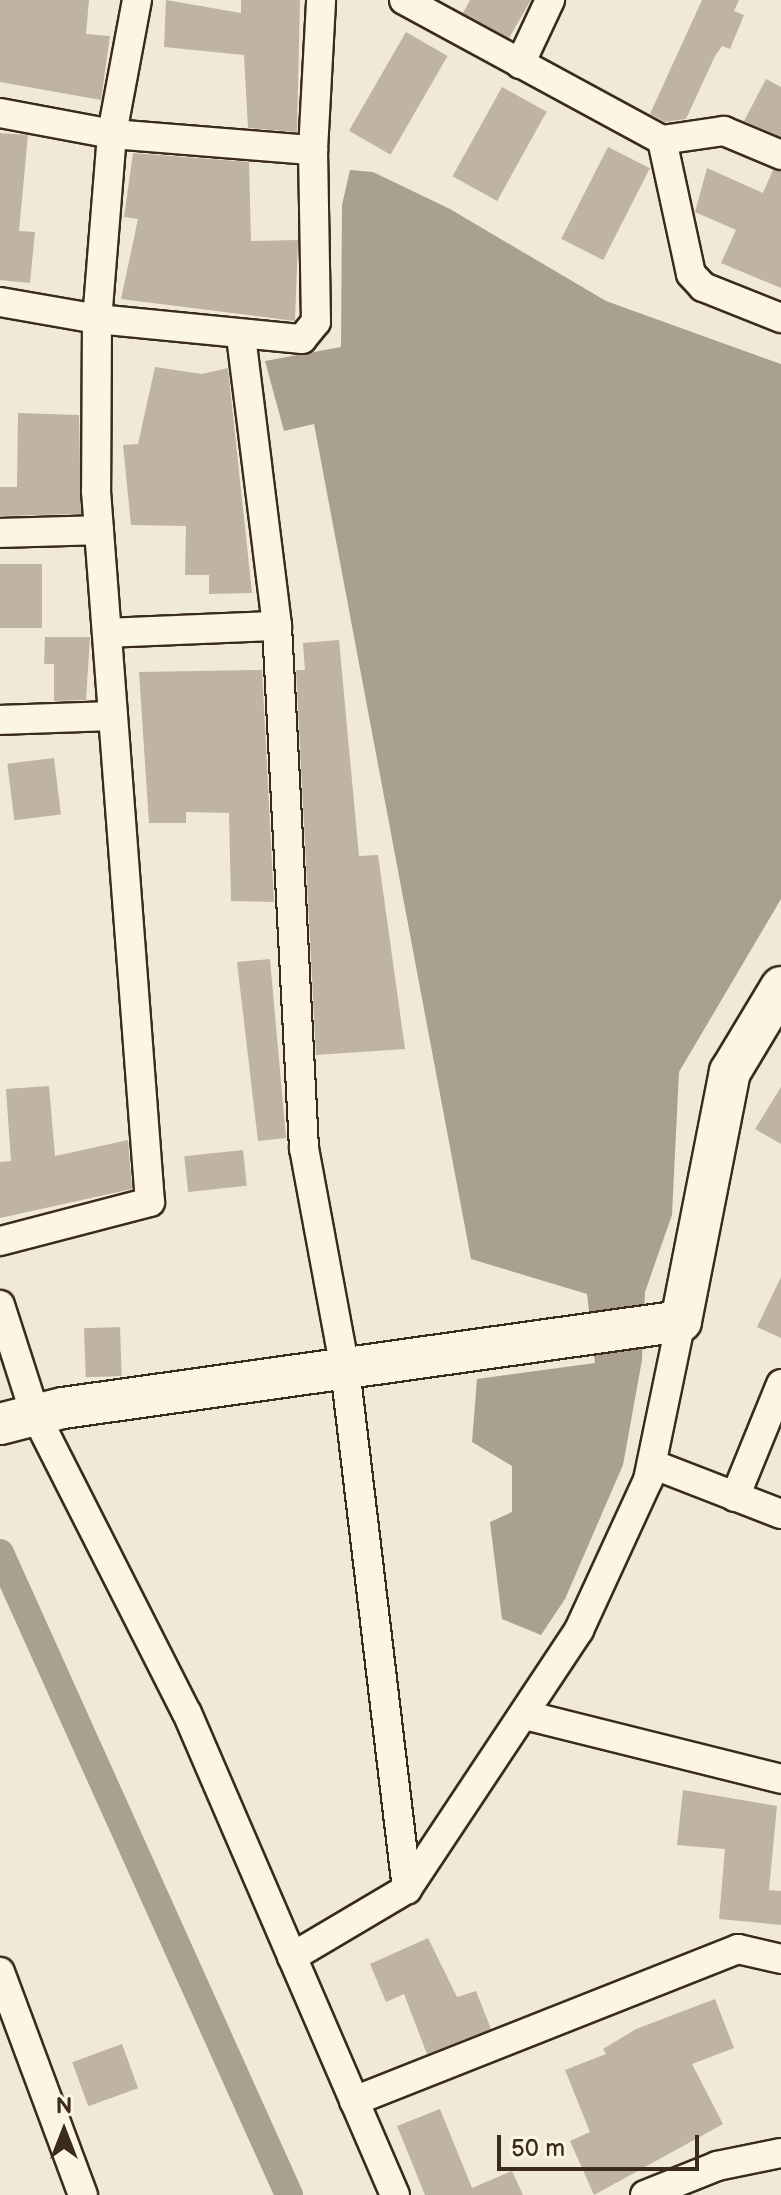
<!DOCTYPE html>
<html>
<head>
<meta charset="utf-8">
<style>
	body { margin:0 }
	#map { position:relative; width:781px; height:2195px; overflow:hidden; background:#f0e9d9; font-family:"Balsamiq Sans",sans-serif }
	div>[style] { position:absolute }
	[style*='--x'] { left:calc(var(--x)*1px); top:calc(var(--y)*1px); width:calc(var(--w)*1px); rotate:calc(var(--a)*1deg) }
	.water>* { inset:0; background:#aaa091 }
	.canal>* { height:28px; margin:-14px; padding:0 14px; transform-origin:14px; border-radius:14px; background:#aaa091 }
	.building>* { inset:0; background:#beb3a4; transform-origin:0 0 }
	.roads { filter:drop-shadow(2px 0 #3b2a1e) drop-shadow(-2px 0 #3b2a1e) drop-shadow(0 2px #3b2a1e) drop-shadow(0 -2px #3b2a1e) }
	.street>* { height:28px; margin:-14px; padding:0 14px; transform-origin:14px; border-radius:14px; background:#fcf5e5 }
	.secondary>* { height:40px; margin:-20px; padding:0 20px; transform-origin:20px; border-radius:20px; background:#fcf5e5 }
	span { translate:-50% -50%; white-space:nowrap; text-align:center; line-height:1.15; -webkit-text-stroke:6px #fcf5e5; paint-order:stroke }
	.north { position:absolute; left:24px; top:2091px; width:80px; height:80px; -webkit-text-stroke:6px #fcf5e5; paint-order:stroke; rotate:0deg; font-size:22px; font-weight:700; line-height:32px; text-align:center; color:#3b2a1e }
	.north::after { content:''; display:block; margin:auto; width:28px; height:36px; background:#3b2a1e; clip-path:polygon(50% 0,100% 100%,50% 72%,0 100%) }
	.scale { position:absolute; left:497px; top:2135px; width:202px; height:36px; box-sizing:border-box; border:4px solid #3b2a1e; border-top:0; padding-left:10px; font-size:24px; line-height:28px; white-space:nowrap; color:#3b2a1e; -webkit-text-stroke:6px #fcf5e5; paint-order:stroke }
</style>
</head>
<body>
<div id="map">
	<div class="water">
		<div style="clip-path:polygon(350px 170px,373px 172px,450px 209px,606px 301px,781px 364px,781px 899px,679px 1072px,672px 1215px,645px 1292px,642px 1360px,623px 1465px,565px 1599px,541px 1635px,502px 1619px,490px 1522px,512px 1512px,512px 1466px,472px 1442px,477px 1379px,595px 1363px,587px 1294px,471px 1259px,314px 424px,284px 431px,265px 361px,341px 347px,342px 205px)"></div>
	</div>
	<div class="canal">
		<div style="--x:0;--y:1553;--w:704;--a:65.76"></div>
	</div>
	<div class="building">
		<div style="clip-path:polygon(0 0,89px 0,86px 34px,110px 36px,101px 100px,0 82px)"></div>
		<div style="clip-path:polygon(166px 0,241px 13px,241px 0,300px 0,297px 132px,248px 128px,244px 55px,164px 47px)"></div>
		<div style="clip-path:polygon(470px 0,531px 0,509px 38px,463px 13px)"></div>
		<div style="clip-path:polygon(702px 0,739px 0,734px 11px,744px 15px,730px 49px,722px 46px,715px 56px,686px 119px,665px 122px,650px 114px)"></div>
		<div style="left:406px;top:32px;width:48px;height:114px;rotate:30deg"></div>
		<div style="clip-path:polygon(766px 79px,781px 87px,781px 137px,744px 121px)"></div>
		<div style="left:502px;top:87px;width:51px;height:102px;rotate:29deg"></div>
		<div style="clip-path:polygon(0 133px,28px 135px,19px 231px,35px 232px,30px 283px,0 280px)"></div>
		<div style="left:608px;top:147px;width:47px;height:103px;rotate:27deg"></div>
		<div style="clip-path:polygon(133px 153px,249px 162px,251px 241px,298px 240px,295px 321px,121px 299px,138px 219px,124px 217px)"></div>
		<div style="clip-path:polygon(707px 168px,763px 193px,773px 170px,781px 172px,781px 288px,721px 263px,736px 230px,695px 212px)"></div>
		<div style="clip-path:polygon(155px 367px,202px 374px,228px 368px,252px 593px,209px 594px,209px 575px,185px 575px,186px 526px,131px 525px,123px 445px,138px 444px)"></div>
		<div style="clip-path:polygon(18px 413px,79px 415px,81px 514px,0 516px,0 487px,17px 487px)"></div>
		<div style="left:0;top:564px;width:42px;height:64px"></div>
		<div style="clip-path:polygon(45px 637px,90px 637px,86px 700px,54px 701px,54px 664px,44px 664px)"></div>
		<div style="clip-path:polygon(339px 640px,359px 856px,378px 855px,405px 1049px,316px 1055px,296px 670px,305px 670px,303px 643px)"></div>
		<div style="clip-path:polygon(262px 670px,274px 902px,231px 901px,229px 813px,186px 812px,186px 823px,149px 823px,139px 672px)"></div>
		<div style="left:54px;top:758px;width:57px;height:47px;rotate:83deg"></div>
		<div style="clip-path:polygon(270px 959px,286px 1138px,258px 1141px,237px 962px)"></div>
		<div style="clip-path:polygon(49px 1086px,55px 1156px,128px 1140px,132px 1189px,0 1218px,0 1162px,11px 1161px,6px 1089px)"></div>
		<div style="clip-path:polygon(781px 1087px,781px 1144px,755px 1129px)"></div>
		<div style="left:243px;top:1150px;width:36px;height:59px;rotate:84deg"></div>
		<div style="clip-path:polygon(781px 1277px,781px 1338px,757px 1327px)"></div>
		<div style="left:120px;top:1327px;width:49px;height:36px;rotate:88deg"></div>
		<div style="clip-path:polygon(683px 1790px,777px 1806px,769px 1890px,781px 1891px,781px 1925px,719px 1919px,725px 1849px,677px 1845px)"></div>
		<div style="clip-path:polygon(428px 1938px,457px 1997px,476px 1991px,491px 2029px,427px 2054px,404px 1994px,386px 2002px,370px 1964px)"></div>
		<div style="clip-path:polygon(715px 1999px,734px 2048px,692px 2064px,723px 2124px,594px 2195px,570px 2141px,590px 2132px,565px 2070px,606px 2054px,603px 2049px,636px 2029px)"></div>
		<div style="left:122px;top:2044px;width:47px;height:53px;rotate:70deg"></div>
		<div style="clip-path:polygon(440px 2109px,472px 2188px,512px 2171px,523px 2195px,425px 2195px,397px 2126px)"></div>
	</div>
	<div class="roads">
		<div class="street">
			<div style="--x:137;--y:0;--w:136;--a:100.6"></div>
			<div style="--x:112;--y:134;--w:186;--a:94.6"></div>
			<div style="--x:97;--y:319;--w:206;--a:5.6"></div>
			<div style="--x:302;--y:339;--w:22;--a:-51"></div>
			<div style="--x:316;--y:322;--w:172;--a:-91"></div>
			<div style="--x:313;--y:150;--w:150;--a:-86.9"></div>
			<div style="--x:404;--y:0;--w:294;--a:28.5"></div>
			<div style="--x:662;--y:140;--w:63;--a:-8.3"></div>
			<div style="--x:724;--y:131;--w:62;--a:22.8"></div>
			<div style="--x:520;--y:64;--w:71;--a:-64.9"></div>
			<div style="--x:0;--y:113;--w:114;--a:10.6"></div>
			<div style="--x:112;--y:134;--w:202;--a:4.6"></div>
			<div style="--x:662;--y:140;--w:137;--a:77.8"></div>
			<div style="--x:691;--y:274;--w:18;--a:47"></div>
			<div style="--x:703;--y:287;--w:84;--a:21.7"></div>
			<div style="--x:0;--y:302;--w:98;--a:9.9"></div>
			<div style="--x:97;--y:319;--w:172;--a:90.3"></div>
			<div style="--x:96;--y:491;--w:713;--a:85.66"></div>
			<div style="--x:150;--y:1202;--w:155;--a:165.4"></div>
			<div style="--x:241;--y:336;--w:292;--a:82.9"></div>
			<div style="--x:277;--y:626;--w:523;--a:87.04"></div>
			<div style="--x:304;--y:1148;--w:225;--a:79.5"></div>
			<div style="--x:345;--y:1369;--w:524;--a:83.2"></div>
			<div style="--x:0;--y:533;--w:99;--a:-1.7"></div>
			<div style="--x:107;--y:633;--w:170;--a:-2.4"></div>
			<div style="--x:0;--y:720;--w:113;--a:-2"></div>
			<div style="--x:0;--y:1305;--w:114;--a:72.2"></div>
			<div style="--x:35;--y:1414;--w:335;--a:63.1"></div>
			<div style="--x:187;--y:1713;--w:525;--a:66.66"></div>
			<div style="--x:652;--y:1464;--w:138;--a:21.2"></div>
			<div style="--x:735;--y:1497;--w:122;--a:-67.8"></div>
			<div style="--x:525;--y:1715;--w:264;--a:14"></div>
			<div style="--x:292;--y:1957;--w:134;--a:-30.6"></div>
			<div style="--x:407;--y:1889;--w:311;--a:-56.4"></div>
			<div style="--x:579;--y:1630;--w:165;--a:-65.3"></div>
			<div style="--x:648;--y:1480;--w:162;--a:-78.3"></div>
			<div style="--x:0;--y:1972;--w:238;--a:69.6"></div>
			<div style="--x:354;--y:2101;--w:413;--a:-21.6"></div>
			<div style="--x:738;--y:1949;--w:44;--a:13.1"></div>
			<div style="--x:645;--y:2195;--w:78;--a:-21.9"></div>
			<div style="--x:717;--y:2166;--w:65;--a:-11.5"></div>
		</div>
		<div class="secondary">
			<div style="--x:0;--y:1424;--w:65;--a:-14.3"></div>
			<div style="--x:63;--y:1408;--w:624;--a:-8.01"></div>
			<div style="--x:681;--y:1321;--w:254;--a:-78.9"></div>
			<div style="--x:730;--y:1072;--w:99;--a:-59"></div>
		</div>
	</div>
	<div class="north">N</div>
	<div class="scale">50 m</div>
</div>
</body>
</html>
